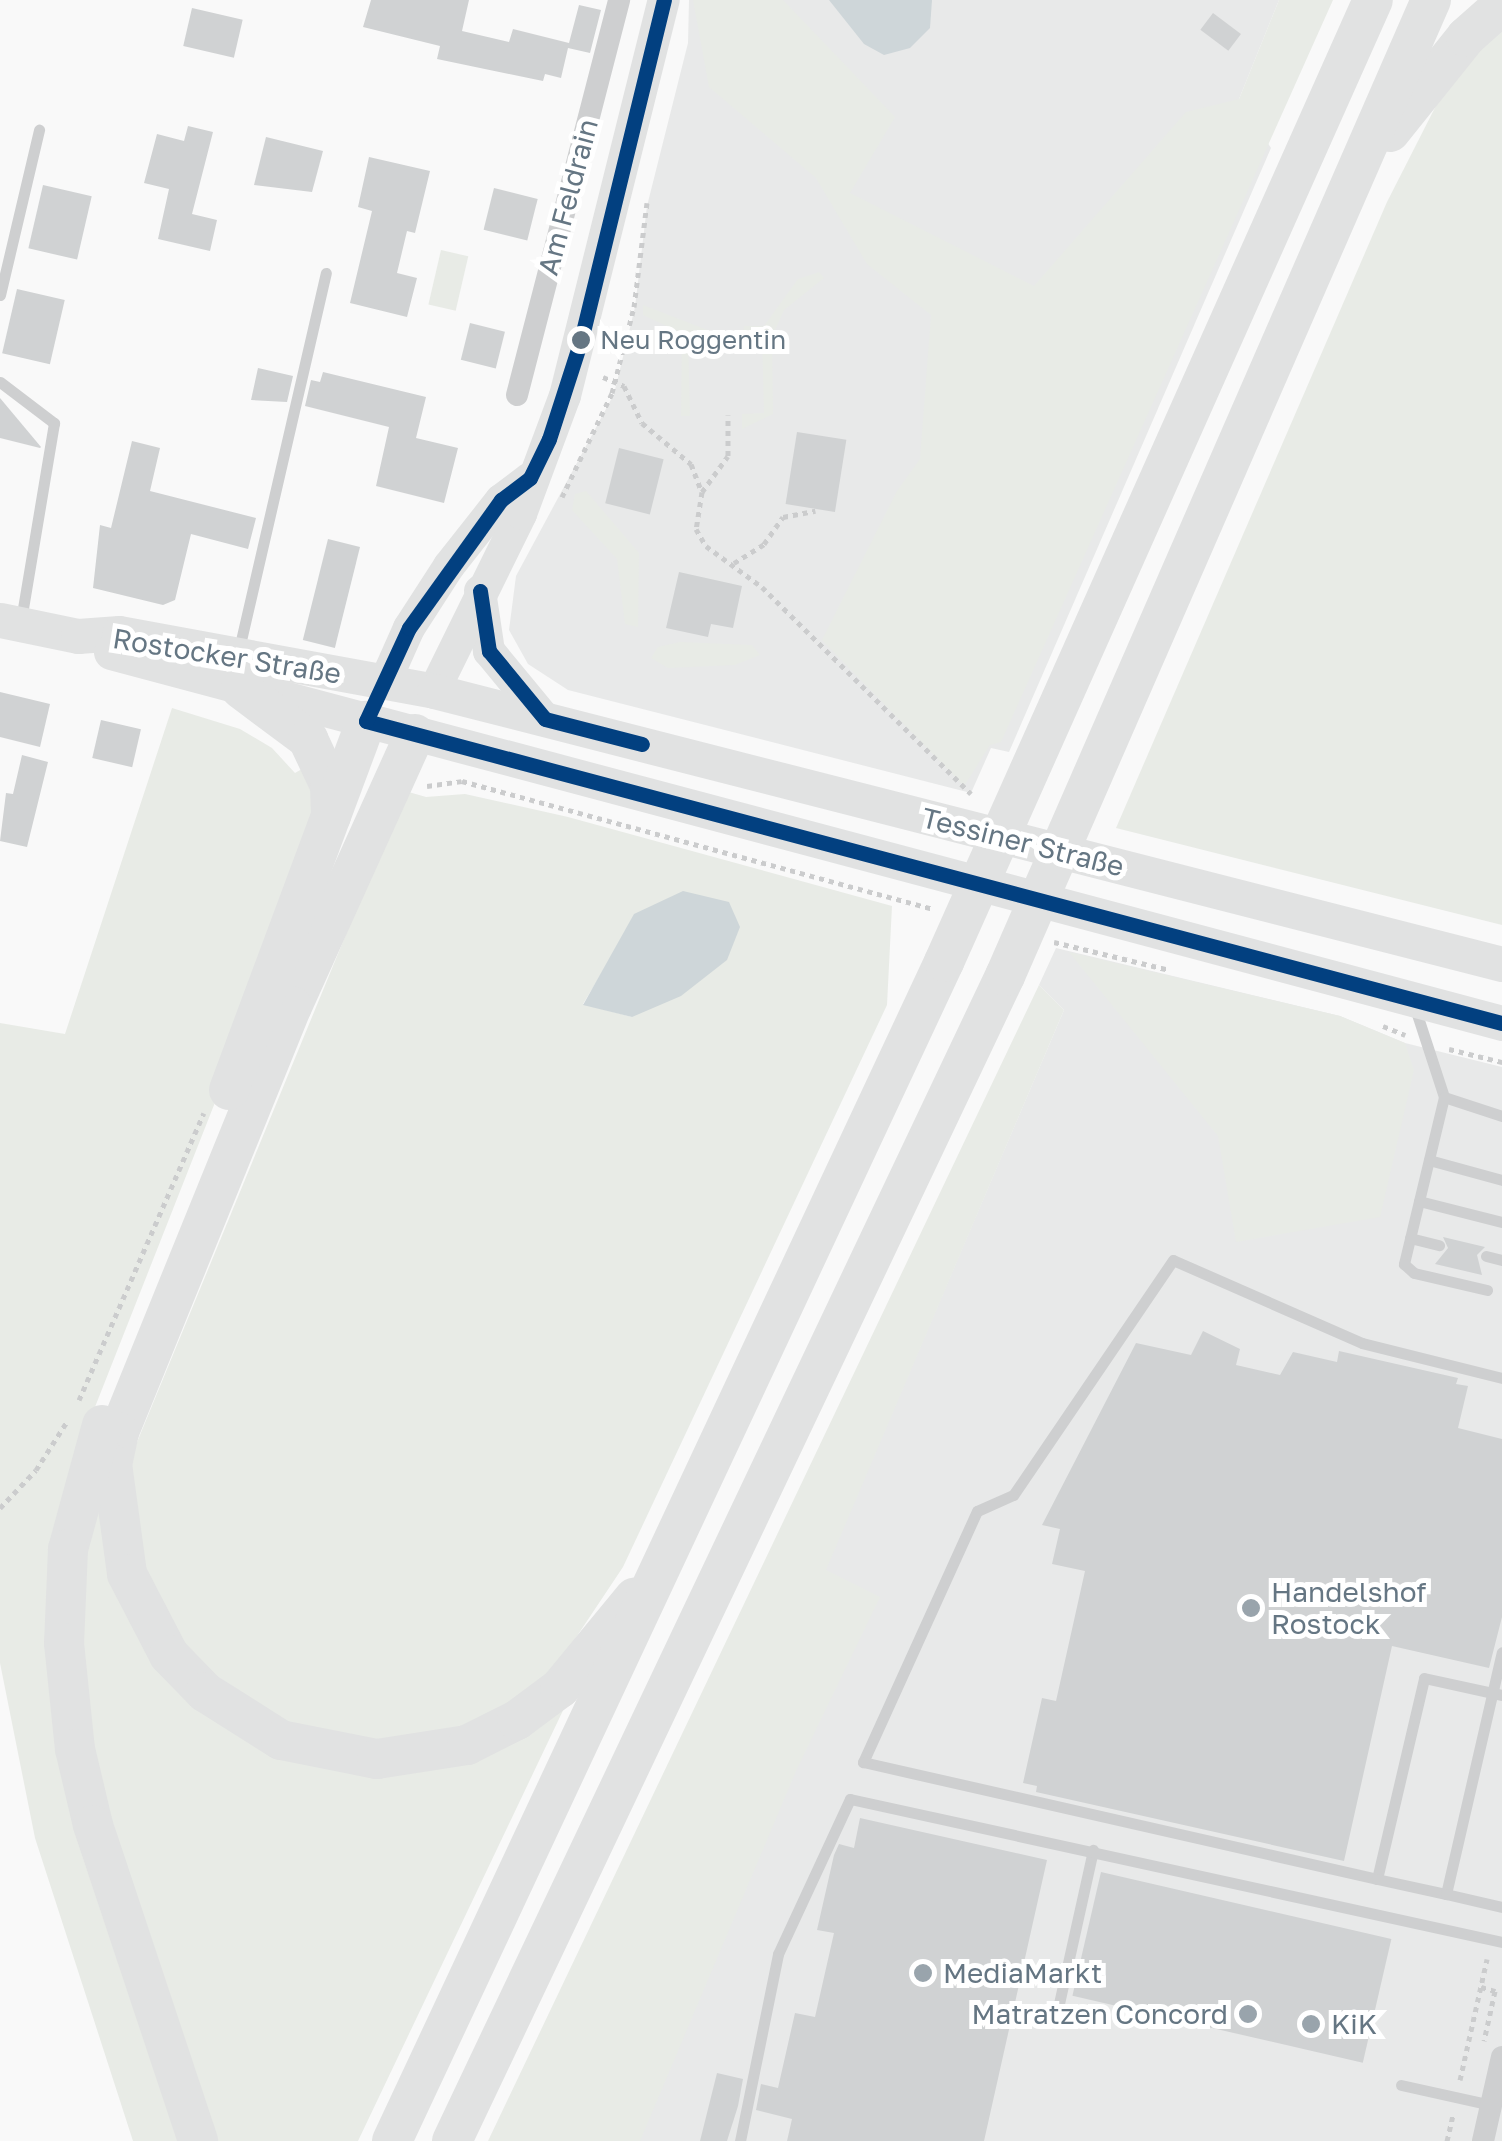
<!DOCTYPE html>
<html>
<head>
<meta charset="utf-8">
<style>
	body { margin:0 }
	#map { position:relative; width:1502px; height:2141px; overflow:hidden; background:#f9f9f9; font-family:"Golos Text",sans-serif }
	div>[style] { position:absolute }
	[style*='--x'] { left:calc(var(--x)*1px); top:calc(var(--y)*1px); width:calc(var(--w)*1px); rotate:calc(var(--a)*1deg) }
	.built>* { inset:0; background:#e8e9e9 }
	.green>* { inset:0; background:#e8ebe6; transform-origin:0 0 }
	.water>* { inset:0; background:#ced6d9 }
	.building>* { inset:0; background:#d0d2d3; transform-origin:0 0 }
	.path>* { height:5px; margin-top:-2.5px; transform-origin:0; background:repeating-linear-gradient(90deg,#cbcccd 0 5px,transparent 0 10px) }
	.lane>* { height:11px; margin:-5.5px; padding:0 5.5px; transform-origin:5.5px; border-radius:5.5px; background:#cecfd0 }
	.street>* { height:22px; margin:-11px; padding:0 11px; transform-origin:11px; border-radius:11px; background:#cecfd0 }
	.secondary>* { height:32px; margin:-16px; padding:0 16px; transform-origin:16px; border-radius:16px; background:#e1e2e2 }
	.primary>* { height:35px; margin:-17.5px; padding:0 17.5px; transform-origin:17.5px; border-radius:17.5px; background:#e1e2e2 }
	.highway>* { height:40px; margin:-20px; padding:0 20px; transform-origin:20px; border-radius:20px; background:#e1e2e2 }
	.bus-1>* { height:15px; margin:-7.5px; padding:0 7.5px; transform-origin:7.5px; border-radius:7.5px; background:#024080 }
	.dots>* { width:28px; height:28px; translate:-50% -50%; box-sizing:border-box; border:5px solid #fff; border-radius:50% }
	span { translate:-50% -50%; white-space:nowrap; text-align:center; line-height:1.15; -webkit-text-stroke:10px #fff; paint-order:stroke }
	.bus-label { font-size:26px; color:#657683 }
	.left { translate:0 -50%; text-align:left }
	.street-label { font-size:28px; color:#657683 }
	.poi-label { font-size:28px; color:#657683 }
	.right { translate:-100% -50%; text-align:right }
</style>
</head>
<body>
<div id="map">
	<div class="built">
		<div style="clip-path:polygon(689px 0,1279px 0,1239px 99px,1271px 148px,1009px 752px,991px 748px,971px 793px,568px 690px,528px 664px,509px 630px,516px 576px,614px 394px,635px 307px,647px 206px,688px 43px)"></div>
		<div style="clip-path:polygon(1056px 948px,1340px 1016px,1405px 1043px,1502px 1067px,1502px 2141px,567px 2141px,825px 1570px,1064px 1010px,1039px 985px)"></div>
	</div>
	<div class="green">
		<div style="clip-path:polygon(693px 0,783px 0,895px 117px,850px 193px,1034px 286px,1186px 112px,1239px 99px,1279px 0,1333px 0,1001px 742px,990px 745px,964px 786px,822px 640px,897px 491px,920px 459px,931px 315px,867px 264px,816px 178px,709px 87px)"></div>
		<div style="clip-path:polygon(1502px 25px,1502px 925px,1116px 828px,1387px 202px,1445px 88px)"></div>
		<div style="left:441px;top:250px;width:28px;height:56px;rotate:13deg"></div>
		<div style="clip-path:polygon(819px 272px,824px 278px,784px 310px,772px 337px,773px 414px,742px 429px,742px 414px,764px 413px,762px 336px,743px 336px,744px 326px,764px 326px,798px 279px)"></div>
		<div style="clip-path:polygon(643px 305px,710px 331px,712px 337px,688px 337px,690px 416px,681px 416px,682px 333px,643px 315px)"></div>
		<div style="clip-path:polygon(586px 491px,639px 553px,638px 627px,625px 624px,617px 559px,572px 510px,575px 494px)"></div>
		<div style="clip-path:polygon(680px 642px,752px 645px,760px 655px,735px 665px,668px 668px,651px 658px,658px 647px)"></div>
		<div style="clip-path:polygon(172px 708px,240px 729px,272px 748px,295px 773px,302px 769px,315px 803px,294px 902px,82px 1440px,53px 1585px,183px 2141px,133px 2141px,35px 1838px,0 1663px,0 1023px,65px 1034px)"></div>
		<div style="clip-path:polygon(evenodd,405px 791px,426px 797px,465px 794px,568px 817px,892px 906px,887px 1005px,623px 1567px,543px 1687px,475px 1727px,418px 1743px,304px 1734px,187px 1656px,142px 1575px,128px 1464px,405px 791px,616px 949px,632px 1017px,583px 1004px,616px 949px)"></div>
		<div style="clip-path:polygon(1069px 952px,1340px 1016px,1405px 1043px,1414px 1070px,1380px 1217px,1236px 1242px,1218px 1136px)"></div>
		<div style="clip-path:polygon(1039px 985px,1064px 1010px,826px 1570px,880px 1597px,796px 1771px,640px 2141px,488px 2141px)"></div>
		<div style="clip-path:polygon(101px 1498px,131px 1621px,325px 1769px,568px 1700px,358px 2141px,212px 2141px,85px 1733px,82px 1554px)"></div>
	</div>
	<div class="water">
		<div style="clip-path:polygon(829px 0,932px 0,930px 28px,910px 48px,884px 55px,864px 44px)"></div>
		<div style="clip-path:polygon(683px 891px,729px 902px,740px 927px,727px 960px,681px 996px,632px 1017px,583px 1005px,634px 914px)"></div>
	</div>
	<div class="building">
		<div style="clip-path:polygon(371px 0,469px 0,462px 31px,509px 42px,513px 29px,569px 43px,579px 5px,601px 10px,590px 53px,568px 48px,561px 78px,545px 74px,543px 81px,437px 59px,440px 46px,363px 27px)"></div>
		<div style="left:192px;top:8px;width:52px;height:39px;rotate:13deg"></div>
		<div style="left:1213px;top:13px;width:35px;height:21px;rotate:37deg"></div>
		<div style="clip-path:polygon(188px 126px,213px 132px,192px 214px,217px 220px,210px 251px,158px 239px,169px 189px,144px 183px,157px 134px,184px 141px)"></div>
		<div style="clip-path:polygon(266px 137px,323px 151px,312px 192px,254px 185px)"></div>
		<div style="clip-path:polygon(369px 157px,430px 171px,415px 233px,407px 231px,397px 273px,417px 278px,407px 317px,350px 303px,372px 211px,358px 207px)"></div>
		<div style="left:43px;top:185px;width:50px;height:65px;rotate:13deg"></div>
		<div style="left:494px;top:188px;width:45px;height:43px;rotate:14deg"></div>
		<div style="left:17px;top:289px;width:49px;height:66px;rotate:13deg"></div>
		<div style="left:470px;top:323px;width:36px;height:38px;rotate:14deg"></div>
		<div style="clip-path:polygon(258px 368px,293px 376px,287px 402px,251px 400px)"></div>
		<div style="clip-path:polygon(323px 372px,426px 397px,416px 438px,458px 448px,444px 503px,376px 486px,389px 427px,305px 406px,311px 380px,320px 382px)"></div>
		<div style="clip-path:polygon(0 398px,41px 447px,40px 448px,0 438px)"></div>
		<div style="left:797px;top:432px;width:50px;height:73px;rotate:9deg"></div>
		<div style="clip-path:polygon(132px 441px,160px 448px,150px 491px,256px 518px,248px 549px,191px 534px,175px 600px,163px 605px,93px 588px,100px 525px,111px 528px)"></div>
		<div style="left:619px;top:448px;width:46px;height:57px;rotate:14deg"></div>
		<div style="left:328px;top:539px;width:33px;height:104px;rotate:14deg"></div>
		<div style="clip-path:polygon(679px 572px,742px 586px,733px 628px,711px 624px,708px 637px,666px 628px)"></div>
		<div style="clip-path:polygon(0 692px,50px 704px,40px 747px,0 737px)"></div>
		<div style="left:101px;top:720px;width:41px;height:39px;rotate:13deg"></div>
		<div style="clip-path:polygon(22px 755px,48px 762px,27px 847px,0 841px,6px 793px,13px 794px)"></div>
		<div style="clip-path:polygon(1443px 1237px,1485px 1247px,1477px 1255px,1482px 1275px,1435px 1264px,1448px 1248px)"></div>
		<div style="clip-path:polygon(1203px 1331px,1240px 1349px,1236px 1365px,1280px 1375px,1293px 1352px,1337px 1362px,1339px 1351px,1458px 1378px,1456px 1384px,1468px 1386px,1458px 1428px,1502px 1439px,1502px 1617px,1489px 1668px,1392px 1646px,1344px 1861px,1036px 1792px,1037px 1786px,1023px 1783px,1042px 1698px,1056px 1701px,1085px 1571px,1052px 1564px,1060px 1529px,1042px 1525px,1136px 1343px,1191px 1355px)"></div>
		<div style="clip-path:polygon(860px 1818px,1047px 1860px,984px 2141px,787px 2141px,792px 2119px,756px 2110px,761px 2084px,778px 2088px,795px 2013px,815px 2017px,834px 1933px,817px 1930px,834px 1855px,839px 1844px,854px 1848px)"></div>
		<div style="left:1101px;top:1872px;width:298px;height:127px;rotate:13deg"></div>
		<div style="clip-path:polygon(717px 2073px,743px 2079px,738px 2106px,727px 2141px,700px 2141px)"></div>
	</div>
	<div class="path">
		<div style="--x:603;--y:377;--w:23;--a:23"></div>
		<div style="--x:624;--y:386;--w:41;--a:64.1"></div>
		<div style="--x:642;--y:423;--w:64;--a:39.9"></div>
		<div style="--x:691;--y:464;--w:30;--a:69"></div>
		<div style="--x:702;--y:492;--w:37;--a:99"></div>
		<div style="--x:696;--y:529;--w:20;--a:60"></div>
		<div style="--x:706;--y:546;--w:69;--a:36.2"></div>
		<div style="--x:762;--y:587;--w:294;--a:44.7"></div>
		<div style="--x:702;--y:492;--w:44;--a:-54.2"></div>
		<div style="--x:728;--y:456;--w:41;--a:-90"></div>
		<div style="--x:562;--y:497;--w:115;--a:-64.3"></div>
		<div style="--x:612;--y:393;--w:89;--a:-75.7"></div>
		<div style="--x:634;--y:307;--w:105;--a:-82.9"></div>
		<div style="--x:734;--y:563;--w:36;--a:-32"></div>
		<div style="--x:764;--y:544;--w:33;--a:-55"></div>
		<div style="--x:783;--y:517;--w:33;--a:-11"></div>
		<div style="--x:427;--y:786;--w:35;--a:-8"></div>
		<div style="--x:462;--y:781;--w:487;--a:15.2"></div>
		<div style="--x:1054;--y:942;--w:119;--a:13.6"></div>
		<div style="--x:1383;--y:1026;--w:24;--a:22"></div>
		<div style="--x:1449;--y:1049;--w:55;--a:13.8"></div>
		<div style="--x:79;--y:1400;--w:313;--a:-66.5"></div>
		<div style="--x:0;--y:1508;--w:52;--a:-46.5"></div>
		<div style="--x:36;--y:1470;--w:56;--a:-57.4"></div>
		<div style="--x:1481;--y:1987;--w:15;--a:16"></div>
		<div style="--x:1495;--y:1991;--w:51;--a:102.4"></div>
		<div style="--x:1460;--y:2080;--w:124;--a:-77.4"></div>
		<div style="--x:1447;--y:2141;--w:27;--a:-77"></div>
	</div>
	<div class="lane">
		<div style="--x:0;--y:295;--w:170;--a:-76.7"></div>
		<div style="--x:0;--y:382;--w:68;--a:37.2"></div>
		<div style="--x:54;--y:423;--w:200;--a:99.5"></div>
		<div style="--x:239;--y:649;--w:386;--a:-77"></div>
		<div style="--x:1414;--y:1005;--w:97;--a:71.9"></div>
		<div style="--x:1444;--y:1097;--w:61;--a:18.1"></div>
		<div style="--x:1444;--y:1097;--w:172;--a:103.5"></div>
		<div style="--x:1404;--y:1264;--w:13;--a:42"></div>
		<div style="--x:1414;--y:1273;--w:75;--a:13.1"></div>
		<div style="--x:1429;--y:1160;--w:76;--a:15.3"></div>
		<div style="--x:1419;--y:1201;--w:86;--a:14.2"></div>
		<div style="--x:1410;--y:1238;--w:30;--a:14"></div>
		<div style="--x:1486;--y:1256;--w:16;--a:14"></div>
		<div style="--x:1502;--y:1378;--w:144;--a:-166"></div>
		<div style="--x:1362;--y:1343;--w:206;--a:-156.3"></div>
		<div style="--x:1173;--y:1260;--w:284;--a:124.2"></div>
		<div style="--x:1013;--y:1495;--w:39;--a:156"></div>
		<div style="--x:977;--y:1511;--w:276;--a:114.4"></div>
		<div style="--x:863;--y:1762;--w:527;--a:12.82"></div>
		<div style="--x:1377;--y:1879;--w:206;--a:-76.8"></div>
		<div style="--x:1424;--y:1678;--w:80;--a:12.3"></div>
		<div style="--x:1377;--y:1879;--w:71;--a:12.3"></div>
		<div style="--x:1446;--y:1894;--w:248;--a:-77"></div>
		<div style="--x:1446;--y:1894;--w:57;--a:13.1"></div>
		<div style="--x:1058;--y:2008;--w:162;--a:-77.5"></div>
		<div style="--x:1401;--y:2085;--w:92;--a:12.5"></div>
		<div style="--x:740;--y:2141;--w:191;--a:-78.5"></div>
		<div style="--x:778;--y:1954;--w:171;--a:-65.1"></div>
		<div style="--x:850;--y:1799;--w:667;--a:12.37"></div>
	</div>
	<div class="street">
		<div style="--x:517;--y:395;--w:408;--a:-75.5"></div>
		<div style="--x:1483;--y:2141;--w:86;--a:-77.3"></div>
	</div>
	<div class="secondary">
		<div style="--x:480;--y:591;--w:61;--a:81.5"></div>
		<div style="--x:489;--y:651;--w:88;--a:50.5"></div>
		<div style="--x:385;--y:682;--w:59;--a:-66"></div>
		<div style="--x:409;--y:628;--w:74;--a:-57.2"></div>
		<div style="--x:449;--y:566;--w:84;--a:-51.8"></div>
		<div style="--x:501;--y:500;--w:36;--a:-37"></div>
		<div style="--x:434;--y:691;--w:197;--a:-63.8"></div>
		<div style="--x:521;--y:514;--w:126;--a:-69.6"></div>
		<div style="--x:565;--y:396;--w:408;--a:-76"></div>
	</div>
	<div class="primary">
		<div style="--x:0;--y:620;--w:80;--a:11.6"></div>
		<div style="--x:78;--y:636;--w:41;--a:-4.2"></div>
		<div style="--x:119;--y:633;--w:320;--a:10.4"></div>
		<div style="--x:434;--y:691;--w:1102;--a:14.34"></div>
		<div style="--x:111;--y:652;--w:1440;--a:14.93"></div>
	</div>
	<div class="highway">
		<div style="--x:1390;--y:132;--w:122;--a:-51.3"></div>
		<div style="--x:1466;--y:37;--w:48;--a:-41.6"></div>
		<div style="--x:241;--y:689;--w:84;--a:36.7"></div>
		<div style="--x:308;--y:739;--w:52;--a:64.9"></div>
		<div style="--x:330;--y:786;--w:30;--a:88"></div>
		<div style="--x:415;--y:734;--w:299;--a:114.3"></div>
		<div style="--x:292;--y:1006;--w:460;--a:112.1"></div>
		<div style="--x:119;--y:1432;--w:33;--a:102"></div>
		<div style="--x:112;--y:1464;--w:111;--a:82.2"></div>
		<div style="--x:127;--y:1574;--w:91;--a:62.6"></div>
		<div style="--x:169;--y:1655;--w:52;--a:45.8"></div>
		<div style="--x:205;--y:1692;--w:90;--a:32.3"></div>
		<div style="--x:281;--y:1740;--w:98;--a:11.2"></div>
		<div style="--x:377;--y:1759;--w:91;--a:-8.8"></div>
		<div style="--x:467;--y:1745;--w:56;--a:-26.6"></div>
		<div style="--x:517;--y:1720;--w:54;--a:-36.7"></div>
		<div style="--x:560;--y:1688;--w:117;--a:-50.6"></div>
		<div style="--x:229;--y:1090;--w:394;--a:-69.6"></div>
		<div style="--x:102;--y:1425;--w:129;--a:105.3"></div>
		<div style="--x:68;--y:1549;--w:94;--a:92.4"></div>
		<div style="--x:64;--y:1643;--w:107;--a:84.1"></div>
		<div style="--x:75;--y:1749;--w:78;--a:76.7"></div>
		<div style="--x:93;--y:1825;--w:333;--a:71.6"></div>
		<div style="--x:392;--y:2141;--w:1302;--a:-64.91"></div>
		<div style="--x:944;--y:962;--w:1053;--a:-65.97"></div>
		<div style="--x:452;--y:2141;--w:1290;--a:-64.61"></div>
		<div style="--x:1005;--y:976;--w:1065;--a:-66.42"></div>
	</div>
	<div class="bus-1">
		<div style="--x:480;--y:591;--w:61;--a:81.5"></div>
		<div style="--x:489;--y:651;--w:88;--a:50.5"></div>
		<div style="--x:545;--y:719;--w:100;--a:14.5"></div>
		<div style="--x:366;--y:721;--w:1175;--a:14.89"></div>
		<div style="--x:366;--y:721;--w:102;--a:-65.2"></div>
		<div style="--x:409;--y:628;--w:158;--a:-54.3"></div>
		<div style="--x:501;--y:500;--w:36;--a:-37"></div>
		<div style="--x:530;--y:478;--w:43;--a:-64"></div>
		<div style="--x:549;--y:439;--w:104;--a:-72.1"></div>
		<div style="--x:581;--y:340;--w:350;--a:-76.3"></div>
	</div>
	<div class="dots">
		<div style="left:581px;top:340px;background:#657683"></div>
		<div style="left:1251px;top:1608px;background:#99a4ac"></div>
		<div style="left:923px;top:1973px;background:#99a4ac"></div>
		<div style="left:1248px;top:2014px;background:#99a4ac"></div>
		<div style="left:1311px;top:2024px;background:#99a4ac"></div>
	</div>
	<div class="bus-label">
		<span class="left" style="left:600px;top:340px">Neu Roggentin</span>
	</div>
	<div class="street-label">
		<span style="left:568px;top:197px;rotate:-75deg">Am Feldrain</span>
		<span style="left:227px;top:656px;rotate:9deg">Rostocker Straße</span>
		<span style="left:1023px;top:842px;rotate:14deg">Tessiner Straße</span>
	</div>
	<div class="poi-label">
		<span class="left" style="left:1271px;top:1608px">Handelshof<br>Rostock</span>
		<span class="left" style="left:943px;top:1973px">MediaMarkt</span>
		<span class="right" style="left:1228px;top:2014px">Matratzen Concord</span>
		<span class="left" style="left:1331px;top:2024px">KiK</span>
	</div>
</div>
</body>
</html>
